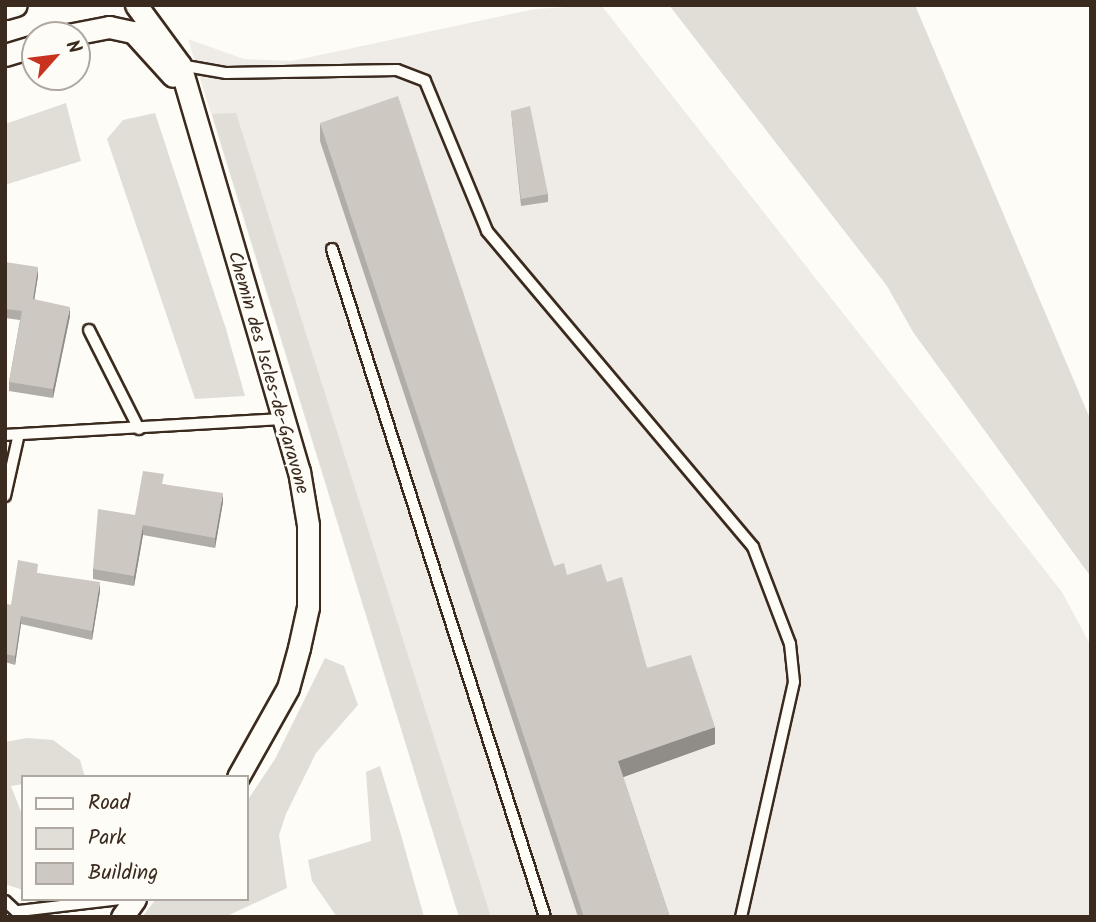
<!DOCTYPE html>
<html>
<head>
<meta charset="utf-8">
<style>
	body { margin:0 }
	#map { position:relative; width:1096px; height:922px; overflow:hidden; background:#fdfcf7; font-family:Kalam,sans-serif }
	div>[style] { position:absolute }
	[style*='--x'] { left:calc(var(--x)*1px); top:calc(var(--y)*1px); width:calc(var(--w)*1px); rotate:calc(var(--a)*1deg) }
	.built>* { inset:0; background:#efece7 }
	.green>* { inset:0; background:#e1ded7 }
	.roads { filter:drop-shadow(2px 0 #3b2a1e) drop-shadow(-2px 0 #3b2a1e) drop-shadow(0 2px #3b2a1e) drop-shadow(0 -2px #3b2a1e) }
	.lane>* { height:10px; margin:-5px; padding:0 5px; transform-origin:5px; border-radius:5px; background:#fdfcf7 }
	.street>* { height:21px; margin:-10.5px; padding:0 10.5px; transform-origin:10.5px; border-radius:10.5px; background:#fdfcf7 }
	.wall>* { inset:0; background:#b0aca7 }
	.shaded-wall>* { inset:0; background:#908c88 }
	.building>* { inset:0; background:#cdc8c2 }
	span { translate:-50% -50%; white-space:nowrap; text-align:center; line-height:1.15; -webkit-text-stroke:6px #fdfcf7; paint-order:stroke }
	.street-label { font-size:19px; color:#3b2a1e }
	.frame { position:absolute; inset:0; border:7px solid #3b2a1e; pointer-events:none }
	.legend { position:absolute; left:21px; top:775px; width:228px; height:126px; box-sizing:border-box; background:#fdfcf7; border:2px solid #afa8a0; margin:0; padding:9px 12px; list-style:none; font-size:21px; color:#3b2a1e }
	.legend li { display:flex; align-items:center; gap:14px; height:35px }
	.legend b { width:35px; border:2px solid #afa8a0 }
	.north { position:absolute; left:21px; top:21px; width:70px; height:70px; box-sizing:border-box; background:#fdfcf7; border:2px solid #afa8a0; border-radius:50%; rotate:62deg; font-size:19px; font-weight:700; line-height:28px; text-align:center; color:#3b2a1e }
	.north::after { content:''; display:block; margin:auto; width:24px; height:32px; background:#c8321e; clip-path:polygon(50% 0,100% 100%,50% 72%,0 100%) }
</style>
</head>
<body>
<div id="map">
	<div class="built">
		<div style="clip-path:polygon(601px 5px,1062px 592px,1091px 646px,1091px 917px,459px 917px,188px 39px,244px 59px,292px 61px,535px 9px)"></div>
	</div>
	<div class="green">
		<div style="clip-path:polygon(669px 5px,915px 5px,1091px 421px,1091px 577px,913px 332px,887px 286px)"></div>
		<div style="clip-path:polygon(66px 103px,81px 161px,5px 185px,5px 124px)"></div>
		<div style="clip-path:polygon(155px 113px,226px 329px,245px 396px,195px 399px,107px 139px,123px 120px)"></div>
		<div style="clip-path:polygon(236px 113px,491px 917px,459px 917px,212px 114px)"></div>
		<div style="clip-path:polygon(325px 658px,344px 666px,358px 705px,316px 753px,286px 814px,279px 835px,287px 888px,225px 917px,142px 917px,156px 899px,247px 899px,247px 801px,275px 759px)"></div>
		<div style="clip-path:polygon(27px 738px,53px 740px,80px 760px,85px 777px,23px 777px,23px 784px,11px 786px,23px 817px,23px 890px,5px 884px,5px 742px)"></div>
		<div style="clip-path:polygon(380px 766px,401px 835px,424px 917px,337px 917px,312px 881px,308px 860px,371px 841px,366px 772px)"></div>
	</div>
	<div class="roads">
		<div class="lane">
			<div style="--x:180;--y:65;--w:47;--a:9.9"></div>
			<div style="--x:226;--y:73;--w:171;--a:-1"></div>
			<div style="--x:397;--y:70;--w:30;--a:21"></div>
			<div style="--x:425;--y:81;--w:162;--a:67.5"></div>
			<div style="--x:487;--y:231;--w:413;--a:49.9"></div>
			<div style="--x:753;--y:547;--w:104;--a:69.1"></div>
			<div style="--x:790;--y:644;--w:38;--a:84"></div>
			<div style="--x:794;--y:682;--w:241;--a:102.7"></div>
			<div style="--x:332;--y:249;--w:701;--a:72.31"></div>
			<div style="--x:89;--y:330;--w:111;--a:63.2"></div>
			<div style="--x:5;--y:435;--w:277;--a:-3.3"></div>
			<div style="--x:5;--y:496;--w:59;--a:-77.4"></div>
			<div style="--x:5;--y:901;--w:23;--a:43"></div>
			<div style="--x:19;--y:911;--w:102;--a:-6.8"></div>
		</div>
		<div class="street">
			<div style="--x:136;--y:5;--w:74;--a:53.7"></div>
			<div style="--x:180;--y:65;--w:423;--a:73.7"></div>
			<div style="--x:299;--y:471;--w:55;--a:80.5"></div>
			<div style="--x:308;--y:525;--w:82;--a:90"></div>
			<div style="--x:308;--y:607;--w:42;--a:102.4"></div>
			<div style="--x:299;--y:648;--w:41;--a:105.4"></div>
			<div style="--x:288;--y:688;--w:102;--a:119.3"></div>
			<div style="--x:5;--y:8;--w:11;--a:-15"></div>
			<div style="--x:68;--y:35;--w:42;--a:-11"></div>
			<div style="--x:109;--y:27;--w:25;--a:12"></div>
			<div style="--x:133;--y:32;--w:59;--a:47.7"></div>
			<div style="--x:5;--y:55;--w:31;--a:-17"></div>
			<div style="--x:122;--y:917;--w:22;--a:-54"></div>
		</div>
	</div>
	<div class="wall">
		<div style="clip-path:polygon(511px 111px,548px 194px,548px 202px,521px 206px)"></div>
		<div style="clip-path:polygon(320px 123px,554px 566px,567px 575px,607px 582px,647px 668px,715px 744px,623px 777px,670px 917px,578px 917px,320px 141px)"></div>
		<div style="clip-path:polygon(5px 262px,38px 276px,34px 299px,70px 316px,53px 398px,9px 391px,9px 382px,20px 320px,5px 318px)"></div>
		<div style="clip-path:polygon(163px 484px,223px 502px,215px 548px,143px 535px,134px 586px,93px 579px,93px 569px,135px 515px)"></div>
		<div style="clip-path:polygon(38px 573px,100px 591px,92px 640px,21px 624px,15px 665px,5px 662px,5px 604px,11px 605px)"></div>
	</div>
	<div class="shaded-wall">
		<div style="clip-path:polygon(38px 267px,38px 276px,33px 308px,33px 299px)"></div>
		<div style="clip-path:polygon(70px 307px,70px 316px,53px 398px,53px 389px)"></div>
		<div style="clip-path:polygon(223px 493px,223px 502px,215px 548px,215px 538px)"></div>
		<div style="clip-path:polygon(143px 525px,143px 535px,134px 586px,134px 576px)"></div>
		<div style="clip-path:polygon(100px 582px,100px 591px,92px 640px,92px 631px)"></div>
		<div style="clip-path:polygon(21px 616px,21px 624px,15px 665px,15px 656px)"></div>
		<div style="clip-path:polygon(715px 727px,715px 744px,618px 779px,618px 761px)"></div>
	</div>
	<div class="building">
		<div style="clip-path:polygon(398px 96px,554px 566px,564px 563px,567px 575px,601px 564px,607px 582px,622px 577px,647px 668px,691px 655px,715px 727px,618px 761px,670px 917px,584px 917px,320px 123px)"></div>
		<div style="clip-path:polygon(530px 106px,548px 194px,521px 199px,511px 111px)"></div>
		<div style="clip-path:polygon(5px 262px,38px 267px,33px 299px,70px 307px,53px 389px,9px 382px,22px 311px,5px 309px)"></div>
		<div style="clip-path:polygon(143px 471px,164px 474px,162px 484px,223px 493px,215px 538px,143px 525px,134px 576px,93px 569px,98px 509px,135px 515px)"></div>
		<div style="clip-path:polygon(18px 560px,38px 564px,37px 573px,100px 582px,92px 631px,21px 616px,15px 656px,5px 654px,5px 604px,11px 605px)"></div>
	</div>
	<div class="street-label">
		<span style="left:267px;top:373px;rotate:74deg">Chemin des Iscles-de-Garavone</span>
	</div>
	<div class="frame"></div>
	<ul class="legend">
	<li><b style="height:9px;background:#fdfcf7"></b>Road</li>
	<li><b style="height:19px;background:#e1ded7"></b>Park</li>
	<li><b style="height:19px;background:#cdc8c2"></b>Building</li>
	</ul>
	<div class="north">N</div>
</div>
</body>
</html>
